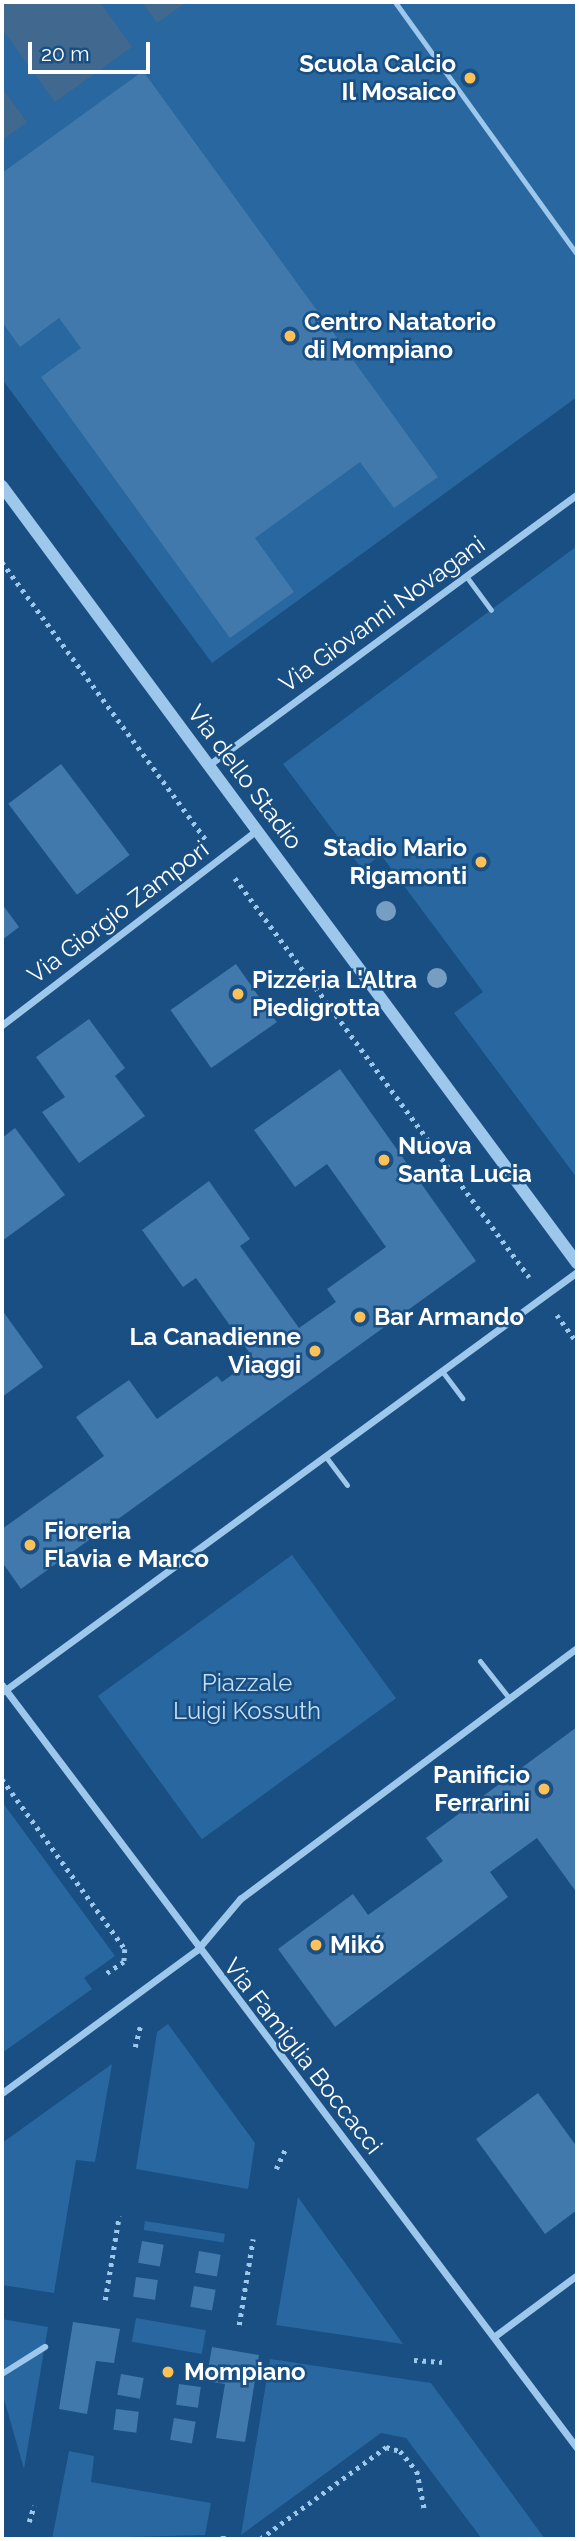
<!DOCTYPE html>
<html>
<head>
<meta charset="utf-8">
<style>
	body { margin:0 }
	#map { position:relative; width:579px; height:2541px; overflow:hidden; background:#194f82; font-family:Raleway,sans-serif }
	div>[style] { position:absolute }
	[style*='--x'] { left:calc(var(--x)*1px); top:calc(var(--y)*1px); width:calc(var(--w)*1px); rotate:calc(var(--a)*1deg) }
	.green>* { inset:0; background:#28679f; transform-origin:0 0 }
	.water>* { inset:0; background:#41698f }
	.building>* { inset:0; background:#4279ac; transform-origin:0 0 }
	.path>* { height:4.5px; margin-top:-2.25px; transform-origin:0; background:repeating-linear-gradient(90deg,#9dc7eb 0 3.5px,transparent 0 8.5px) }
	.service>* { height:5px; margin:-2.5px; padding:0 2.5px; transform-origin:2.5px; border-radius:2.5px; background:#9dc7eb }
	.pedestrian>* { height:6px; margin:-3px; padding:0 3px; transform-origin:3px; border-radius:3px; background:#9dc7eb }
	.minor>* { height:7px; margin:-3.5px; padding:0 3.5px; transform-origin:3.5px; border-radius:3.5px; background:#9dc7eb }
	.tertiary>* { height:12px; margin:-6px; padding:0 6px; transform-origin:6px; border-radius:6px; background:#9dc7eb }
	.trees>* { width:20px; height:20px; margin:-10px; border-radius:50%; background:#769ec3 }
	.dots>* { width:19px; height:19px; translate:-50% -50%; box-sizing:border-box; border:4px solid #194f82; border-radius:50% }
	span { translate:-50% -50%; white-space:nowrap; text-align:center; line-height:1.15; -webkit-text-stroke:5px #194f82; paint-order:stroke }
	.poi-label { font-size:24px; color:#fff; font-weight:700 }
	.right { translate:-100% -50%; text-align:right }
	.left { translate:0 -50%; text-align:left }
	.street-label { font-size:24px; color:#fff }
	.park-label { font-size:24px; color:#c2dff8 }
	.frame { position:absolute; inset:0; border:4px solid #fff; pointer-events:none }
	.scale { position:absolute; left:28px; top:42px; width:122px; height:32px; box-sizing:border-box; border:4px solid #fff; border-top:0; padding-left:9px; font-size:21px; line-height:24px; white-space:nowrap; color:#fff; -webkit-text-stroke:5px #194f82; paint-order:stroke }
</style>
</head>
<body>
<div id="map">
	<div class="green">
		<div style="clip-path:polygon(2px 2px,577px 2px,577px 397px,212px 663px,2px 379px)"></div>
		<div style="clip-path:polygon(577px 546px,577px 1178px,454px 1013px,483px 992px,381px 855px,362px 869px,283px 764px)"></div>
		<div style="left:292px;top:1555px;width:177px;height:240px;rotate:54deg"></div>
		<div style="clip-path:polygon(3px 1803px,115px 1956px,84px 1978px,92px 1989px,2px 2053px)"></div>
		<div style="clip-path:polygon(168px 2024px,255px 2143px,248px 2189px,136px 2169px,157px 2032px)"></div>
		<div style="clip-path:polygon(112px 2064px,95px 2162px,76px 2160px,54px 2293px,2px 2285px,2px 2143px)"></div>
		<div style="clip-path:polygon(298px 2197px,403px 2344px,276px 2325px)"></div>
		<div style="left:145px;top:2221px;width:81px;height:9px;rotate:9deg"></div>
		<div style="left:136px;top:2318px;width:71px;height:24px;rotate:10deg"></div>
		<div style="clip-path:polygon(2px 2319px,48px 2327px,24px 2469px,2px 2392px)"></div>
		<div style="clip-path:polygon(270px 2359px,431px 2383px,545px 2539px,482px 2539px,406px 2438px,381px 2433px,241px 2535px)"></div>
		<div style="clip-path:polygon(69px 2451px,94px 2456px,91px 2482px,211px 2503px,205px 2535px,52px 2539px)"></div>
	</div>
	<div class="water">
		<div style="clip-path:polygon(2px 2px,100px 2px,132px 47px,55px 102px,2px 29px)"></div>
		<div style="clip-path:polygon(142px 2px,187px 2px,157px 23px)"></div>
		<div style="clip-path:polygon(2px 88px,27px 122px,2px 140px)"></div>
	</div>
	<div class="building">
		<div style="clip-path:polygon(143px 71px,438px 477px,394px 508px,360px 462px,255px 538px,294px 592px,230px 638px,41px 377px,81px 348px,59px 318px,20px 347px,2px 322px,2px 173px)"></div>
		<div style="left:61px;top:764px;width:114px;height:66px;rotate:53deg"></div>
		<div style="clip-path:polygon(2px 904px,19px 927px,2px 940px)"></div>
		<div style="left:236px;top:964px;width:71px;height:80px;rotate:55deg"></div>
		<div style="clip-path:polygon(89px 1019px,125px 1068px,115px 1076px,145px 1116px,79px 1163px,42px 1112px,65px 1097px,36px 1057px)"></div>
		<div style="clip-path:polygon(340px 1069px,476px 1261px,21px 1589px,2px 1562px,2px 1529px,104px 1456px,76px 1417px,129px 1380px,157px 1419px,217px 1376px,222px 1382px,254px 1359px,196px 1278px,183px 1287px,142px 1230px,209px 1181px,250px 1239px,240px 1246px,299px 1328px,336px 1302px,327px 1289px,386px 1247px,327px 1164px,295px 1187px,254px 1130px)"></div>
		<div style="clip-path:polygon(15px 1128px,65px 1195px,2px 1241px,2px 1138px)"></div>
		<div style="clip-path:polygon(2px 1310px,43px 1367px,2px 1397px)"></div>
		<div style="clip-path:polygon(577px 1727px,577px 1893px,537px 1838px,490px 1872px,508px 1897px,335px 2027px,278px 1949px,353px 1894px,368px 1915px,443px 1861px,426px 1838px)"></div>
		<div style="clip-path:polygon(538px 2093px,577px 2147px,577px 2210px,545px 2234px,476px 2139px)"></div>
		<div style="left:142px;top:2241px;width:22px;height:22px;rotate:10deg"></div>
		<div style="left:199px;top:2251px;width:22px;height:22px;rotate:10deg"></div>
		<div style="left:136px;top:2277px;width:22px;height:20px;rotate:8deg"></div>
		<div style="left:194px;top:2286px;width:22px;height:21px;rotate:10deg"></div>
		<div style="clip-path:polygon(73px 2322px,120px 2329px,114px 2363px,96px 2361px,87px 2414px,59px 2409px)"></div>
		<div style="clip-path:polygon(212px 2347px,259px 2355px,245px 2442px,216px 2438px,225px 2384px,206px 2381px)"></div>
		<div style="left:121px;top:2374px;width:23px;height:21px;rotate:10deg"></div>
		<div style="left:179px;top:2384px;width:22px;height:21px;rotate:8deg"></div>
		<div style="left:116px;top:2409px;width:23px;height:21px;rotate:7deg"></div>
		<div style="left:174px;top:2418px;width:22px;height:22px;rotate:10deg"></div>
	</div>
	<div class="path">
		<div style="--x:2;--y:562;--w:345;--a:53.7"></div>
		<div style="--x:235;--y:878;--w:496;--a:53.6"></div>
		<div style="--x:557;--y:1315;--w:34;--a:54"></div>
		<div style="--x:2;--y:1779;--w:210;--a:54.1"></div>
		<div style="--x:125;--y:1949;--w:13;--a:94"></div>
		<div style="--x:124;--y:1962;--w:25;--a:146"></div>
		<div style="--x:135;--y:2047;--w:21;--a:-76"></div>
		<div style="--x:276;--y:2169;--w:21;--a:-65"></div>
		<div style="--x:105;--y:2300;--w:85;--a:-80.5"></div>
		<div style="--x:239;--y:2325;--w:87;--a:-80.8"></div>
		<div style="--x:414;--y:2360;--w:28;--a:4"></div>
		<div style="--x:29;--y:2522;--w:17;--a:-73"></div>
		<div style="--x:223;--y:2539;--w:4;--a:-90"></div>
		<div style="--x:260;--y:2539;--w:156;--a:-36.1"></div>
		<div style="--x:386;--y:2447;--w:15;--a:16"></div>
		<div style="--x:400;--y:2451;--w:26;--a:50"></div>
		<div style="--x:417;--y:2471;--w:38;--a:79"></div>
	</div>
	<div class="service">
		<div style="--x:395;--y:2;--w:311;--a:54.2"></div>
		<div style="--x:466;--y:576;--w:42;--a:53.7"></div>
		<div style="--x:442;--y:1371;--w:34;--a:53"></div>
		<div style="--x:326;--y:1457;--w:35;--a:53"></div>
		<div style="--x:480;--y:1661;--w:47;--a:51.9"></div>
	</div>
	<div class="pedestrian">
		<div style="--x:2;--y:2374;--w:51;--a:-32.1"></div>
	</div>
	<div class="minor">
		<div style="--x:210;--y:764;--w:456;--a:-36.3"></div>
		<div style="--x:2;--y:1025;--w:321;--a:-37.4"></div>
		<div style="--x:2;--y:1685;--w:955;--a:53"></div>
		<div style="--x:4;--y:1691;--w:710;--a:-36.18"></div>
		<div style="--x:2;--y:2093;--w:242;--a:-36.3"></div>
		<div style="--x:197;--y:1950;--w:67;--a:-49.9"></div>
		<div style="--x:240;--y:1899;--w:420;--a:-36.7"></div>
		<div style="--x:495;--y:2336;--w:102;--a:-36.6"></div>
	</div>
	<div class="tertiary">
		<div style="--x:2;--y:486;--w:967;--a:53.5"></div>
	</div>
	<div class="trees">
		<div style="left:386px;top:911px"></div>
		<div style="left:437px;top:978px"></div>
	</div>
	<div class="dots">
		<div style="left:470px;top:78px;background:#fec159"></div>
		<div style="left:290px;top:336px;background:#fec159"></div>
		<div style="left:481px;top:862px;background:#fec159"></div>
		<div style="left:238px;top:994px;background:#fec159"></div>
		<div style="left:384px;top:1160px;background:#fec159"></div>
		<div style="left:360px;top:1317px;background:#fec159"></div>
		<div style="left:315px;top:1351px;background:#fec159"></div>
		<div style="left:30px;top:1545px;background:#fec159"></div>
		<div style="left:544px;top:1789px;background:#fec159"></div>
		<div style="left:316px;top:1945px;background:#fec159"></div>
		<div style="left:168px;top:2372px;background:#fec159"></div>
	</div>
	<div class="poi-label">
		<span class="right" style="left:456px;top:78px">Scuola Calcio<br>Il Mosaico</span>
		<span class="left" style="left:304px;top:336px">Centro Natatorio<br>di Mompiano</span>
		<span class="right" style="left:467px;top:862px">Stadio Mario<br>Rigamonti</span>
		<span class="left" style="left:252px;top:994px">Pizzeria L'Altra<br>Piedigrotta</span>
		<span class="left" style="left:398px;top:1160px">Nuova<br>Santa Lucia</span>
		<span class="left" style="left:374px;top:1317px">Bar Armando</span>
		<span class="right" style="left:301px;top:1351px">La Canadienne<br>Viaggi</span>
		<span class="left" style="left:44px;top:1545px">Fioreria<br>Flavia e Marco</span>
		<span class="right" style="left:530px;top:1789px">Panificio<br>Ferrarini</span>
		<span class="left" style="left:330px;top:1945px">Mikó</span>
		<span class="left" style="left:184px;top:2372px">Mompiano</span>
	</div>
	<div class="street-label">
		<span style="left:382px;top:614px;rotate:-36deg">Via Giovanni Novagani</span>
		<span style="left:245px;top:777px;rotate:53deg">Via dello Stadio</span>
		<span style="left:118px;top:912px;rotate:-37deg">Via Giorgio Zampori</span>
		<span style="left:303px;top:2056px;rotate:52deg">Via Famiglia Boccacci</span>
	</div>
	<div class="park-label">
		<span style="left:247px;top:1697px">Piazzale<br>Luigi Kossuth</span>
	</div>
	<div class="frame"></div>
	<div class="scale">20 m</div>
</div>
</body>
</html>
